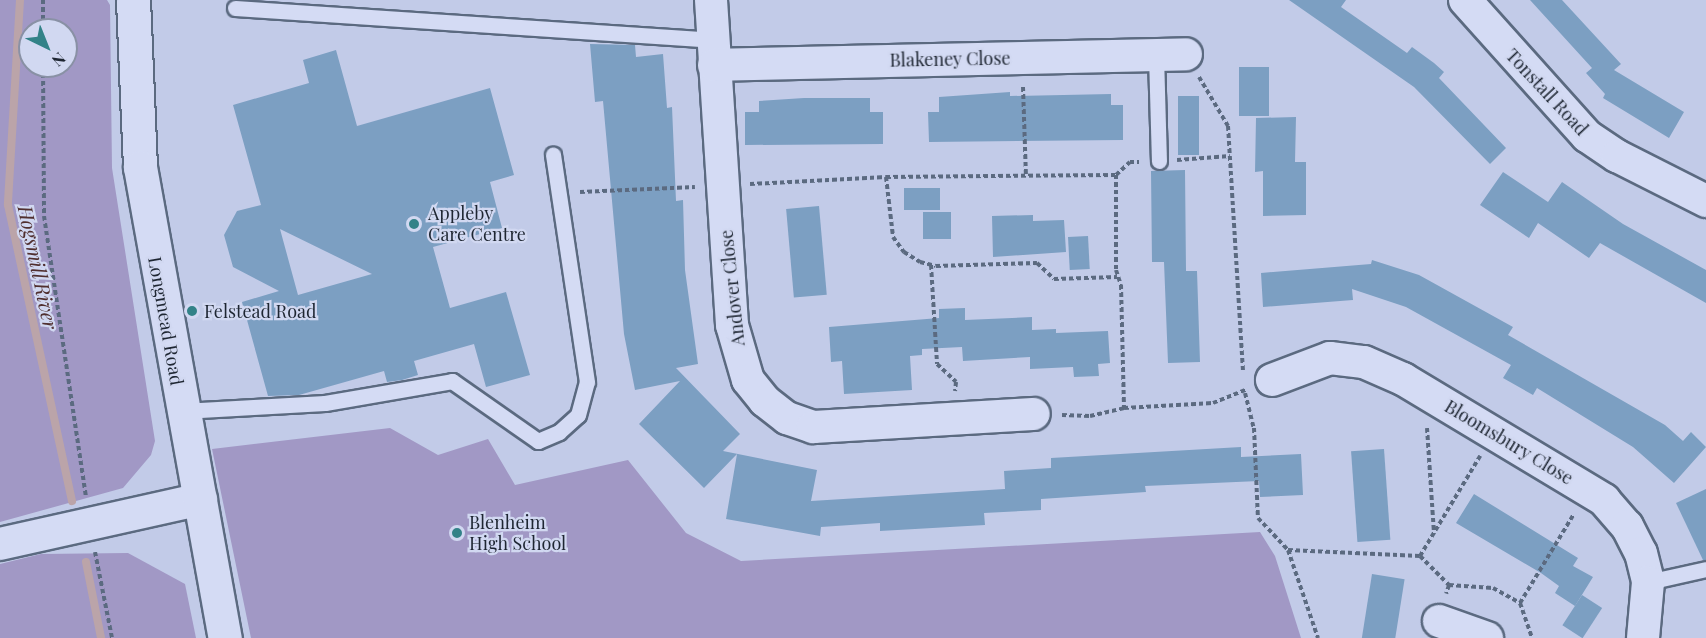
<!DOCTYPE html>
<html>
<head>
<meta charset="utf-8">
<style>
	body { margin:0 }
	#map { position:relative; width:1706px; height:638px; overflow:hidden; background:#c2cbe8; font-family:"Playfair Display",serif }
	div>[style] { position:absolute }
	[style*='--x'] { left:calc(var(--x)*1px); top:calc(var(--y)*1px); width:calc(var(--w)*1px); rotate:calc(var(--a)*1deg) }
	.green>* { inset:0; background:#a198c5 }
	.stream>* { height:8px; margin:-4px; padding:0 4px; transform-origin:4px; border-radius:4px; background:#bba4a9 }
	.building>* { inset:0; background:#7c9fc2; transform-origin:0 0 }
	.path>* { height:4px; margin-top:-2px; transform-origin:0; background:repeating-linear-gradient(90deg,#5b6a80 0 4.5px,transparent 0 7.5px) }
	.roads { filter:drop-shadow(2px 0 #5b6a80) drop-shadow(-2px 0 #5b6a80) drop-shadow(0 2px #5b6a80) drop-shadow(0 -2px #5b6a80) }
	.lane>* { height:15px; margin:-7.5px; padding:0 7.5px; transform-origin:7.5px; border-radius:7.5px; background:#d4dbf4 }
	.street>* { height:32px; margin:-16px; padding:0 16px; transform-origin:16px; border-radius:16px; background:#d4dbf4 }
	.secondary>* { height:33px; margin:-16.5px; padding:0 16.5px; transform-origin:16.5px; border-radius:16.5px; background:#d4dbf4 }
	.dots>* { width:16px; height:16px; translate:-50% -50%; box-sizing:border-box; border:3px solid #d1d8f1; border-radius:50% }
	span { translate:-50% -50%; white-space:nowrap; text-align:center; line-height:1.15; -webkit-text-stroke:4.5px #d1d8f1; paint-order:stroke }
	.street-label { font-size:18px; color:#1e2632 }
	.poi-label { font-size:18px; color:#1e2632 }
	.left { translate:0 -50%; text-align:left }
	.water-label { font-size:20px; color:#502f2f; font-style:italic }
	.north { position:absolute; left:18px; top:18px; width:60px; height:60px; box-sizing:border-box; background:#d1d8f1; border:2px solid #8991a5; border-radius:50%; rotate:137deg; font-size:16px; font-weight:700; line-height:24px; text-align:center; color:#1e2632 }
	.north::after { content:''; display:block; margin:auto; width:21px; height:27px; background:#328288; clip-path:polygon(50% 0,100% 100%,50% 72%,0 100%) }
</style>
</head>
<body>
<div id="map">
	<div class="green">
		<div style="clip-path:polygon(evenodd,0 0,107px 0,110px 5px,112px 168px,155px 441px,151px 455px,123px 488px,0 522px,0 0,30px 30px,66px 30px,66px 66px,30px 66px,30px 30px)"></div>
		<div style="clip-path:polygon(390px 428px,438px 455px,488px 439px,515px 485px,628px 460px,686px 533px,741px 561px,1260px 532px,1275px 556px,1301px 638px,251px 638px,212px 449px)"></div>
		<div style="clip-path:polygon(128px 553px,185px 584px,196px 638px,0 638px,0 564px,41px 554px)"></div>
	</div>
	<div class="stream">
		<div style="--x:20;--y:0;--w:205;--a:93.4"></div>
		<div style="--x:8;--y:205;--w:303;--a:77.8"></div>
		<div style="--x:86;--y:562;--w:77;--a:78.8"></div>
	</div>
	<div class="building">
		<div style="clip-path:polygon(1289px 0,1346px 0,1341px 7px,1407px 53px,1412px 47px,1434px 63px,1444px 72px,1439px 78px,1506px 148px,1490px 164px,1414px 87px)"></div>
		<div style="clip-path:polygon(1530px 0,1562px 0,1621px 64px,1614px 70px,1684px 112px,1669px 138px,1603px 98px,1605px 94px,1586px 73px,1592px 68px)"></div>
		<div style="clip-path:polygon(590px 44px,635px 45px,636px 57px,663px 54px,667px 108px,672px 107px,676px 201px,683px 200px,685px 270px,698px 364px,676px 368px,740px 434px,723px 451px,817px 470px,811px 501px,1005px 489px,1004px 471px,1051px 468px,1051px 458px,1241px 447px,1241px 457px,1301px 454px,1303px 495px,1260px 497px,1259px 481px,1145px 486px,1146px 492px,1041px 499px,1041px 510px,984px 513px,985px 525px,880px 531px,880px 523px,821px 527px,820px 536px,726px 519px,737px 454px,704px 488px,639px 424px,680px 381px,635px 390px,624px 334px,603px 101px,595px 102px)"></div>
		<div style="clip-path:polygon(evenodd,336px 50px,357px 126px,490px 88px,514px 175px,490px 182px,502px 228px,433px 247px,450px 308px,506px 292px,530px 375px,486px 387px,474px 344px,414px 361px,418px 375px,402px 380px,387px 382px,384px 371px,299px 395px,268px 396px,242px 302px,279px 291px,233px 267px,224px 235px,237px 211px,261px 205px,233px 105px,309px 83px,303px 60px,336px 50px,280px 229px,372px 274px,298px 295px,280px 229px)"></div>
		<div style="left:1239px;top:67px;width:30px;height:49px"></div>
		<div style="clip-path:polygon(1010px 92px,1010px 96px,1111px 94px,1111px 105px,1123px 105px,1123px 140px,929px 142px,928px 112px,939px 112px,939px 97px)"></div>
		<div style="left:1178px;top:96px;width:21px;height:59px"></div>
		<div style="clip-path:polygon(804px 98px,870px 98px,870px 112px,883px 112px,883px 144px,745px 145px,745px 112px,759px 112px,759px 101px)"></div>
		<div style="clip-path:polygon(1296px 117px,1295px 162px,1306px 162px,1306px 215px,1263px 216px,1263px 171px,1255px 172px,1256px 118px)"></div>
		<div style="clip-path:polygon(1185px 170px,1186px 271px,1197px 271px,1200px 362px,1168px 363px,1164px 262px,1152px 262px,1151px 171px)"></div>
		<div style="clip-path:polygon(1503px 172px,1548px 202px,1562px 182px,1623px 224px,1706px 270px,1706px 303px,1600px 243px,1589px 258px,1538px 223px,1529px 238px,1480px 205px)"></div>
		<div style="left:904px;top:188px;width:36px;height:22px"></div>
		<div style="left:819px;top:206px;width:89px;height:33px;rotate:85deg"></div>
		<div style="left:923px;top:212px;width:28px;height:27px"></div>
		<div style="clip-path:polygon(1033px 215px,1033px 221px,1064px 220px,1066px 252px,993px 257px,992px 216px)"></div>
		<div style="left:1088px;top:236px;width:33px;height:20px;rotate:87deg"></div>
		<div style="clip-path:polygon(1372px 260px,1419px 275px,1513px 327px,1508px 335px,1665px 425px,1683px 441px,1691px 432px,1706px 447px,1674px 483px,1633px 447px,1537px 388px,1533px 395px,1503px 378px,1511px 365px,1406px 307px,1352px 289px,1353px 300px,1263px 307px,1261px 273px,1371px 264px)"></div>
		<div style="clip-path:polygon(965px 308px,965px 320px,1032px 317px,1032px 330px,1056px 329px,1056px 333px,1108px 331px,1110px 363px,1098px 364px,1099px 376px,1074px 377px,1073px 367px,1030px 369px,1030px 357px,963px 361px,962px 347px,922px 349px,922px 355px,910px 356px,912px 390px,844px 394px,842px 361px,831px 362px,829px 327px,939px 318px,939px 309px)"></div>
		<div style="left:1384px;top:449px;width:91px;height:33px;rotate:86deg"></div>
		<div style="clip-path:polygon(1706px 489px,1706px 560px,1703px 560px,1676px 503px)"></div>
		<div style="clip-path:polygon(1474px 494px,1578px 558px,1573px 566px,1593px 577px,1575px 606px,1555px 593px,1559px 586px,1541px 573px,1456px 523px)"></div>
		<div style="left:1372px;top:574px;width:33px;height:65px;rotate:9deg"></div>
		<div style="left:1582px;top:595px;width:24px;height:36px;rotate:33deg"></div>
	</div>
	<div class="path">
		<div style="--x:43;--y:0;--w:30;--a:90"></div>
		<div style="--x:43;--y:66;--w:150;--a:89.6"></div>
		<div style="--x:44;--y:216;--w:284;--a:81.5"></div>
		<div style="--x:1199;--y:77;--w:57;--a:59.4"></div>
		<div style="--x:1228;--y:126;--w:247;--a:86.5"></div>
		<div style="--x:1023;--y:87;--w:89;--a:88.1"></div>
		<div style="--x:1177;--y:160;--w:53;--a:-4.3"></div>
		<div style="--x:1116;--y:175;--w:95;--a:90"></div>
		<div style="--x:1116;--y:270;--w:16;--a:72"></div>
		<div style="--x:1121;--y:285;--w:123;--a:88.6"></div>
		<div style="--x:886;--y:177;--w:60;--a:83.3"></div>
		<div style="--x:893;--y:237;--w:19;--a:54"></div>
		<div style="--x:904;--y:252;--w:19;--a:32"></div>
		<div style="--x:920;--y:262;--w:16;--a:14"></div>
		<div style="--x:936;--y:266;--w:101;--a:-1.7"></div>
		<div style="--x:1037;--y:263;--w:23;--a:43"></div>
		<div style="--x:1054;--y:279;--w:63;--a:-1.8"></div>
		<div style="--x:750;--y:184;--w:136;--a:-2.9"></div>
		<div style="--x:886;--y:177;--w:230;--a:-0.5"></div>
		<div style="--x:1116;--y:175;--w:19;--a:-43"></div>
		<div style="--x:1130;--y:162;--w:9;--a:0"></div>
		<div style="--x:580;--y:192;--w:115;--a:-2.5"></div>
		<div style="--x:931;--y:265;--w:99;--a:86.5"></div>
		<div style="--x:937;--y:364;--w:26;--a:43"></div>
		<div style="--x:956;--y:382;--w:9;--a:96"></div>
		<div style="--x:1245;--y:393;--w:36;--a:76"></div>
		<div style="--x:1254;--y:428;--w:90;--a:87.5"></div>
		<div style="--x:1258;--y:518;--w:44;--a:46.8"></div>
		<div style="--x:1288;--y:550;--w:93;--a:71.2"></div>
		<div style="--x:1062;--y:415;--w:28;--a:2"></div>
		<div style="--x:1090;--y:416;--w:35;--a:-13"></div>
		<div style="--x:1124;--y:408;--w:89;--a:-3.2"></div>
		<div style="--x:1213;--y:403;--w:35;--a:-22"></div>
		<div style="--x:1427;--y:428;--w:106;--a:86.2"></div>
		<div style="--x:1288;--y:550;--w:132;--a:2.6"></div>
		<div style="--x:1420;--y:556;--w:117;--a:-59"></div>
		<div style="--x:95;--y:552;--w:88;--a:78.8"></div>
		<div style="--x:1420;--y:556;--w:41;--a:45"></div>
		<div style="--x:1449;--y:585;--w:9;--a:108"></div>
		<div style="--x:1449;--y:585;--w:44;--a:3.9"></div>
		<div style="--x:1493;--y:588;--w:31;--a:29"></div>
		<div style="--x:1520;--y:603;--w:37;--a:71"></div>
		<div style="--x:1520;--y:603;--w:104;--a:-58.8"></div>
	</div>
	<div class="roads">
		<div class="lane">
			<div style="--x:235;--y:8;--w:478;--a:3.8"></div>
			<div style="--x:1156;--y:55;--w:106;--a:88.4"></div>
			<div style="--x:182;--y:411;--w:143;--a:-3.2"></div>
			<div style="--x:325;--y:403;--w:129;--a:-9.8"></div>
			<div style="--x:452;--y:381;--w:105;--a:34.9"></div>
			<div style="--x:538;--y:441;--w:23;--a:-23"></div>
			<div style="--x:559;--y:432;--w:25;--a:-42"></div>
			<div style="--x:578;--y:415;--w:34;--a:-75"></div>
			<div style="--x:587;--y:382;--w:230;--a:-98.5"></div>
			<div style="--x:1648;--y:582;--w:59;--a:-12.6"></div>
		</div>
		<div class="street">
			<div style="--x:711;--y:0;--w:326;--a:86.3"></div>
			<div style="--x:732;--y:325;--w:57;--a:73.8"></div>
			<div style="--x:748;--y:380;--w:27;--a:51"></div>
			<div style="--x:765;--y:401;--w:28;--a:38"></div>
			<div style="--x:787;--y:418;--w:28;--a:19"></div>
			<div style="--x:813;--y:427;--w:221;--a:-3.4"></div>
			<div style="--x:1465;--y:0;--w:183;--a:48.1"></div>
			<div style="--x:1587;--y:136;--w:36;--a:34"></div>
			<div style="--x:1617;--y:156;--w:100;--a:26.8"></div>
			<div style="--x:714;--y:65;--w:472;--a:-1.3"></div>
			<div style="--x:1272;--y:380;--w:62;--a:-20.8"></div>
			<div style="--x:1330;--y:358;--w:34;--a:7"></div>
			<div style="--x:1364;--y:362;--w:43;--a:23.6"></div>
			<div style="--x:1403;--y:379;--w:235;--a:31"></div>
			<div style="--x:1604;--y:500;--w:35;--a:49"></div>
			<div style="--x:1627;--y:526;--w:30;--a:63"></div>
			<div style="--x:1641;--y:553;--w:30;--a:76"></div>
			<div style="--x:1648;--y:582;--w:56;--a:95.1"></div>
			<div style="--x:0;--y:544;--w:206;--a:-12.6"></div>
			<div style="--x:1439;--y:621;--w:51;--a:19.5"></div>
		</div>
		<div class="secondary">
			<div style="--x:133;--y:0;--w:167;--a:87.6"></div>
			<div style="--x:140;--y:167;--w:479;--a:79.8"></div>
		</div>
	</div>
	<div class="dots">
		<div style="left:414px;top:224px;background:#328288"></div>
		<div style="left:192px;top:311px;background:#328288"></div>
		<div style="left:457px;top:533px;background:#328288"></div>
	</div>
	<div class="street-label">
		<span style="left:950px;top:59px;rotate:-1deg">Blakeney Close</span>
		<span style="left:1547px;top:92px;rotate:47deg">Tonstall Road</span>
		<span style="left:732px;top:288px;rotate:-96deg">Andover Close</span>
		<span style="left:166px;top:321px;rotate:80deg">Longmead Road</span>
		<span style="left:1509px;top:442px;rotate:31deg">Bloomsbury Close</span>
	</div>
	<div class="poi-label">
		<span class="left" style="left:428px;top:224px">Appleby<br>Care Centre</span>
		<span class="left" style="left:204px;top:311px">Felstead Road</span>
		<span class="left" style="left:469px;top:533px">Blenheim<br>High School</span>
	</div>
	<div class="water-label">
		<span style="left:39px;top:267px;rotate:78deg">Hogsmill River</span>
	</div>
	<div class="north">N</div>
</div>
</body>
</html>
